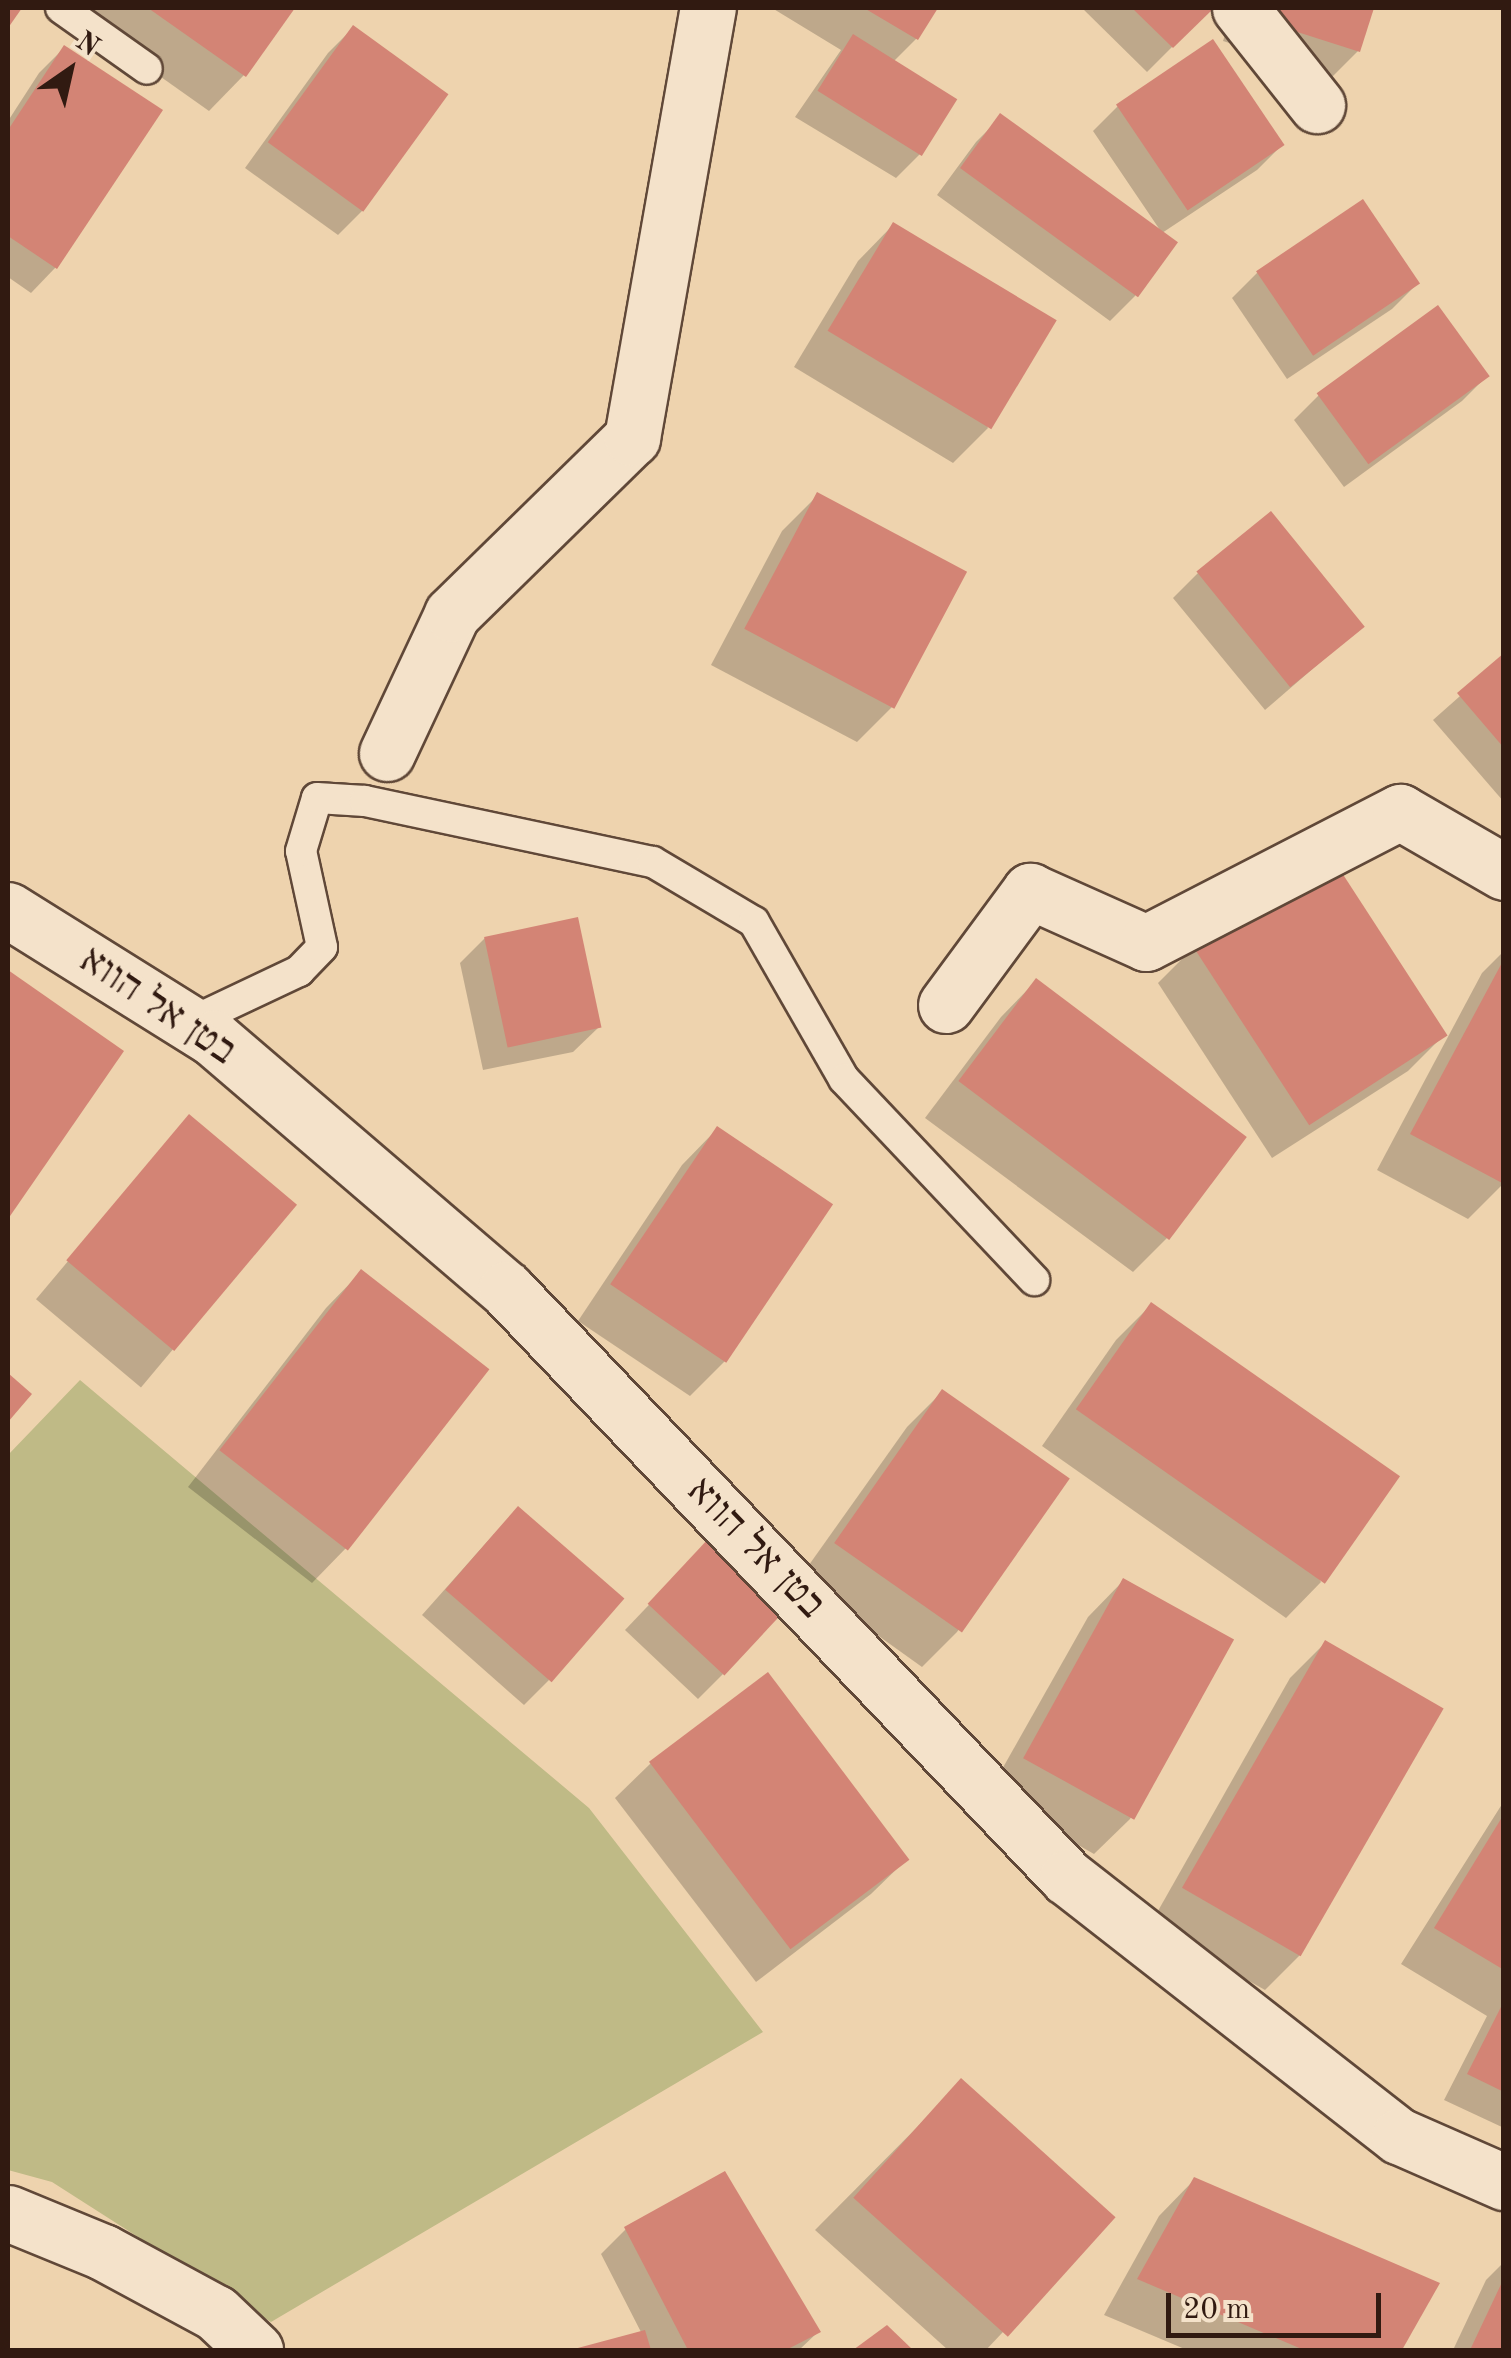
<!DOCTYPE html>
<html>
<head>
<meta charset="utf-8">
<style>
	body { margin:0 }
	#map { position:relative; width:1511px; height:2358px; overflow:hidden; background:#eed3ae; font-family:"Old Standard TT","Frank Ruhl Libre",serif }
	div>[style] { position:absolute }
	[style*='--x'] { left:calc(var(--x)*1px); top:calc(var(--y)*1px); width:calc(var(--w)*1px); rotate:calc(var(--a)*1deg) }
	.green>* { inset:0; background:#bfba86 }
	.shadow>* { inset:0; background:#0003; transform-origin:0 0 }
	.building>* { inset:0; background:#d38475; transform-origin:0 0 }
	.roads { filter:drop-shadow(2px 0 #604838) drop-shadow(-2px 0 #604838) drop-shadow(0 2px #604838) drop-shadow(0 -2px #604838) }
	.service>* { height:30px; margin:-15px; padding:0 15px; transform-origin:15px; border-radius:15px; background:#f4e2ca }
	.minor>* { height:55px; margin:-27.5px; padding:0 27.5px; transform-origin:27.5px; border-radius:27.5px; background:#f4e2ca }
	.tertiary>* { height:55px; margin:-27.5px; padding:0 27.5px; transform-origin:27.5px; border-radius:27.5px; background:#f4e2ca }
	span { translate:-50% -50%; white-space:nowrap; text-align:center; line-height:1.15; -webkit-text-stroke:8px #f4e2ca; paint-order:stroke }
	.street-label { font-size:40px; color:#311a11 }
	.frame { position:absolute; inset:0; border:10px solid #311a11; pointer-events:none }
	.north { position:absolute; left:20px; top:20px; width:100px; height:100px; -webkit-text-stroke:8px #f4e2ca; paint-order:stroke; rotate:34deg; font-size:28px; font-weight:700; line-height:40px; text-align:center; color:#311a11 }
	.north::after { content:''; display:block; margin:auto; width:35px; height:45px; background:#311a11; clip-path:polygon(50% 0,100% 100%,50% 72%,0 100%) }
	.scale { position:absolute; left:1166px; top:2293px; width:215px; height:45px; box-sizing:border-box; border:5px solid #311a11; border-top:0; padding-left:12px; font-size:30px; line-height:35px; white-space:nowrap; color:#311a11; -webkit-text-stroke:8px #f4e2ca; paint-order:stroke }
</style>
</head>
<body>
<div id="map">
	<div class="green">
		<div style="clip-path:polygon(80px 1380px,589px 1808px,763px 2032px,271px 2322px,52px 2182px,8px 2170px,8px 1455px)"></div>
	</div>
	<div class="shadow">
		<div style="clip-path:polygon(76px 8px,292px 8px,244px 75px,209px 111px,72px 14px)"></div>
		<div style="clip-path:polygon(772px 8px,935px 8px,916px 39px,893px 62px,921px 153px,896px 178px,795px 117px,841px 50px)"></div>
		<div style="clip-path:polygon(1082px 8px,1211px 8px,1147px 72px)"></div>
		<div style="clip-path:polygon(1234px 8px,1372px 8px,1358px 51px,1333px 76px,1223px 41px)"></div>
		<div style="clip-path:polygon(353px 28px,445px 95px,363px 210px,338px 235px,245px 168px,328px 53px)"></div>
		<div style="clip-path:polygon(64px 48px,55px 268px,31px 293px,8px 277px,8px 121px,39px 73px)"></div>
		<div style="clip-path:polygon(1118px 106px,1282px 145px,1257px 170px,1162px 233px,1135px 296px,1110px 321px,937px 195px,976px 142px,1001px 117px,1162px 233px,1093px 131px)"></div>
		<div style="clip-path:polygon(1362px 203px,1417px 284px,1392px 309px,1287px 379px,1232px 298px,1257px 273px)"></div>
		<div style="clip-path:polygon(893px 225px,988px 428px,953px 463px,794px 367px,858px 261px)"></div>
		<div style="clip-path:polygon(1487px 376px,1462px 401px,1344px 487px,1294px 420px,1319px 395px)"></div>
		<div style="clip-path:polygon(818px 495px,892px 707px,857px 742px,711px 665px,782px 531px)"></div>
		<div style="clip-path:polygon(1198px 573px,1361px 627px,1265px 710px,1173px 598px)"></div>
		<div style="clip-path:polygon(1504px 657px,1504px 802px,1433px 720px)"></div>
		<div style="clip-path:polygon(485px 938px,599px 1027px,573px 1052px,483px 1070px,460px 963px)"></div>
		<div style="clip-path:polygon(1194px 947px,1443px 1036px,1408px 1071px,1272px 1158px,1158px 983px)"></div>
		<div style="clip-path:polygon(1504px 951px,1504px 1183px,1468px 1219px,1377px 1170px,1482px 973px)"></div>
		<div style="clip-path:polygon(8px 973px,121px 1052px,8px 1214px)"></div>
		<div style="clip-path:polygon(1036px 981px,1168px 1237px,1133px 1272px,925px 1118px,1001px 1017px)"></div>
		<div style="left:189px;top:1117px;width:137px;height:238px;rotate:40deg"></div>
		<div style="clip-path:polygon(717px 1129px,726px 1360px,690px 1396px,578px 1321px,682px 1165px)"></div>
		<div style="clip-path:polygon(361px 1272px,347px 1547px,312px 1583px,188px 1487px,326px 1308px)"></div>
		<div style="clip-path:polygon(1151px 1305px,1321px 1582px,1286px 1618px,1042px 1446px,1116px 1340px)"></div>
		<div style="clip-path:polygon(942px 1392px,1066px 1479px,957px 1632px,922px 1667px,799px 1579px,907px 1427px)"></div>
		<div style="clip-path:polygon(494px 1534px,549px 1680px,524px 1705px,422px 1615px)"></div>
		<div style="clip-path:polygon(685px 1567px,723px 1674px,698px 1699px,625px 1630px)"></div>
		<div style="clip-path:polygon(1123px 1581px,1230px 1641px,1130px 1819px,1094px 1854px,988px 1794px,1088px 1617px)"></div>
		<div style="clip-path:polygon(1325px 1643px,1301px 1954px,1265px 1990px,1150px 1925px,1290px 1678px)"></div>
		<div style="clip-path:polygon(651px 1763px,907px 1859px,871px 1894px,756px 1982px,615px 1798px)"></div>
		<div style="clip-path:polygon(1504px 1801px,1504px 2128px,1444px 2100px,1487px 2016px,1401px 1964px)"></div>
		<div style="clip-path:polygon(962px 2082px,1112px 2216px,986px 2350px,948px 2350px,815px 2230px)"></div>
		<div style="clip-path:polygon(1194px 2180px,1436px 2284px,1400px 2350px,1187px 2350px,1104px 2315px,1159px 2216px)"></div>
		<div style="clip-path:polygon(626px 2229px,818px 2332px,799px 2350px,579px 2350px,642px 2334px,601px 2254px)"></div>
		<div style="clip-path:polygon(1504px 2262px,1504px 2350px,1453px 2350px,1486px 2280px)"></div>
	</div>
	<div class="building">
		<div style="clip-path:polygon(8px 8px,22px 8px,8px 28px)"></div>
		<div style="clip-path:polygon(148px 8px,295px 8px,246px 77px)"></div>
		<div style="clip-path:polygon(864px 8px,938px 8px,918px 40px)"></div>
		<div style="clip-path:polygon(1132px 8px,1214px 8px,1173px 48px)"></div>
		<div style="clip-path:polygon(1249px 8px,1374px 8px,1360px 52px,1247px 16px)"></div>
		<div style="left:353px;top:25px;width:118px;height:145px;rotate:36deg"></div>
		<div style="left:853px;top:34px;width:123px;height:67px;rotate:32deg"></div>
		<div style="left:1213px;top:39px;width:128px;height:117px;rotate:56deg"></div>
		<div style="clip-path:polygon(64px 45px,163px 110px,57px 269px,8px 236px,8px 130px)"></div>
		<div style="left:1000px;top:113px;width:220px;height:68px;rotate:36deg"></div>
		<div style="left:1363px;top:199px;width:102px;height:129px;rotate:56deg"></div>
		<div style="left:893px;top:222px;width:191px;height:127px;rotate:31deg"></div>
		<div style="left:1438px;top:305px;width:88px;height:150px;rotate:54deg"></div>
		<div style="left:817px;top:492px;width:170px;height:155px;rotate:28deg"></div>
		<div style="left:1271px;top:511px;width:149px;height:96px;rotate:51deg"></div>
		<div style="clip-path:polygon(1504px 653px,1504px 748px,1457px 693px)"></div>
		<div style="left:1331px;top:856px;width:214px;height:165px;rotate:57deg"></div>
		<div style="left:578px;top:917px;width:113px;height:96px;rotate:78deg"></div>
		<div style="clip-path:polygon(1504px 959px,1504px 1184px,1410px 1134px)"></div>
		<div style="clip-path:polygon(8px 970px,124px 1051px,8px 1219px)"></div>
		<div style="left:1036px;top:978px;width:264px;height:129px;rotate:37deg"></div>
		<div style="left:189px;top:1114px;width:141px;height:191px;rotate:40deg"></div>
		<div style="left:717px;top:1126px;width:140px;height:191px;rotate:34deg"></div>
		<div style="left:361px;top:1269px;width:163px;height:230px;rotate:38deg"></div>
		<div style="left:1151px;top:1302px;width:304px;height:131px;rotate:35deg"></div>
		<div style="clip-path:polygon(8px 1373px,32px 1394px,8px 1422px)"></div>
		<div style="left:942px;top:1389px;width:156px;height:188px;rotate:35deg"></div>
		<div style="left:518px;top:1506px;width:141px;height:111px;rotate:41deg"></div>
		<div style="left:709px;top:1538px;width:105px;height:90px;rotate:43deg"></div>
		<div style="left:1123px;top:1578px;width:127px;height:206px;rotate:29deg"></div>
		<div style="left:1325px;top:1640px;width:137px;height:286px;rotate:30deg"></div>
		<div style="left:768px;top:1672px;width:235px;height:149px;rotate:53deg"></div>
		<div style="clip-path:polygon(1504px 1814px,1504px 1970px,1434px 1928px)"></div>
		<div style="clip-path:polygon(1504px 2001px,1504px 2092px,1467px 2074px)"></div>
		<div style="left:961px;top:2078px;width:208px;height:161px;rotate:42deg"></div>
		<div style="clip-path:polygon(725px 2171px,821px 2332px,786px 2350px,688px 2350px,624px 2227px)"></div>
		<div style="clip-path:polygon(1194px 2177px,1440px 2283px,1402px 2350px,1304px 2350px,1137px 2279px)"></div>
		<div style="clip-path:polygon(1504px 2278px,1504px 2350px,1470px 2350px)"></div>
		<div style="clip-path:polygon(887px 2325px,913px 2350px,853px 2350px)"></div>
		<div style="clip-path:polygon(645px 2330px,651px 2350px,574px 2350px,574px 2349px)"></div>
	</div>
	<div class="roads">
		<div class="service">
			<div style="--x:61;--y:8;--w:105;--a:35.3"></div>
			<div style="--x:189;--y:1023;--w:122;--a:-25.3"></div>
			<div style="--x:299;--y:971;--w:33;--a:-46"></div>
			<div style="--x:322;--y:947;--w:98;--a:-102.3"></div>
			<div style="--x:301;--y:851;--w:55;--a:-73.2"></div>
			<div style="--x:317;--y:798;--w:48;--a:3.6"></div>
			<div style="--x:365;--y:801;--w:294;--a:12"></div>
			<div style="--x:653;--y:862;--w:117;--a:30.7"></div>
			<div style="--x:754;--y:922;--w:181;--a:60.2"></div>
			<div style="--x:844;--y:1079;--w:277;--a:46.6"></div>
		</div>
		<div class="minor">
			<div style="--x:1240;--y:8;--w:124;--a:51.6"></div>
			<div style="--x:387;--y:753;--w:153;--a:-64.9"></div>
			<div style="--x:452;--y:614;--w:252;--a:-44.4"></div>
			<div style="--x:632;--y:438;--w:437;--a:-80"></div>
			<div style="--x:946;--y:1005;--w:142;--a:-53.6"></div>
			<div style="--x:1030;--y:891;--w:127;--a:24.1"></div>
			<div style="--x:1146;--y:943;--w:286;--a:-27.3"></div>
			<div style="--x:1400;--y:812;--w:120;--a:30"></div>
			<div style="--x:8;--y:2213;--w:103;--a:22.3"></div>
			<div style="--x:103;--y:2252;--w:128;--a:28.4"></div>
			<div style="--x:216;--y:2313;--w:54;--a:43.5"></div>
		</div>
		<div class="tertiary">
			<div style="--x:8;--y:910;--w:242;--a:32"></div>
			<div style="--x:213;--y:1038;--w:386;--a:40.6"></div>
			<div style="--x:506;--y:1289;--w:813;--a:46.35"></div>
			<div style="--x:1067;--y:1877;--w:421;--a:38"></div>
			<div style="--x:1399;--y:2136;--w:115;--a:23.7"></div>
		</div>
	</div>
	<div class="street-label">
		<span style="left:157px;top:1007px;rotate:34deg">בטן אל הווא</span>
		<span style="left:755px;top:1549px;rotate:46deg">בטן אל הווא</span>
	</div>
	<div class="frame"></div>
	<div class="north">N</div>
	<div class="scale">20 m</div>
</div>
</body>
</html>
